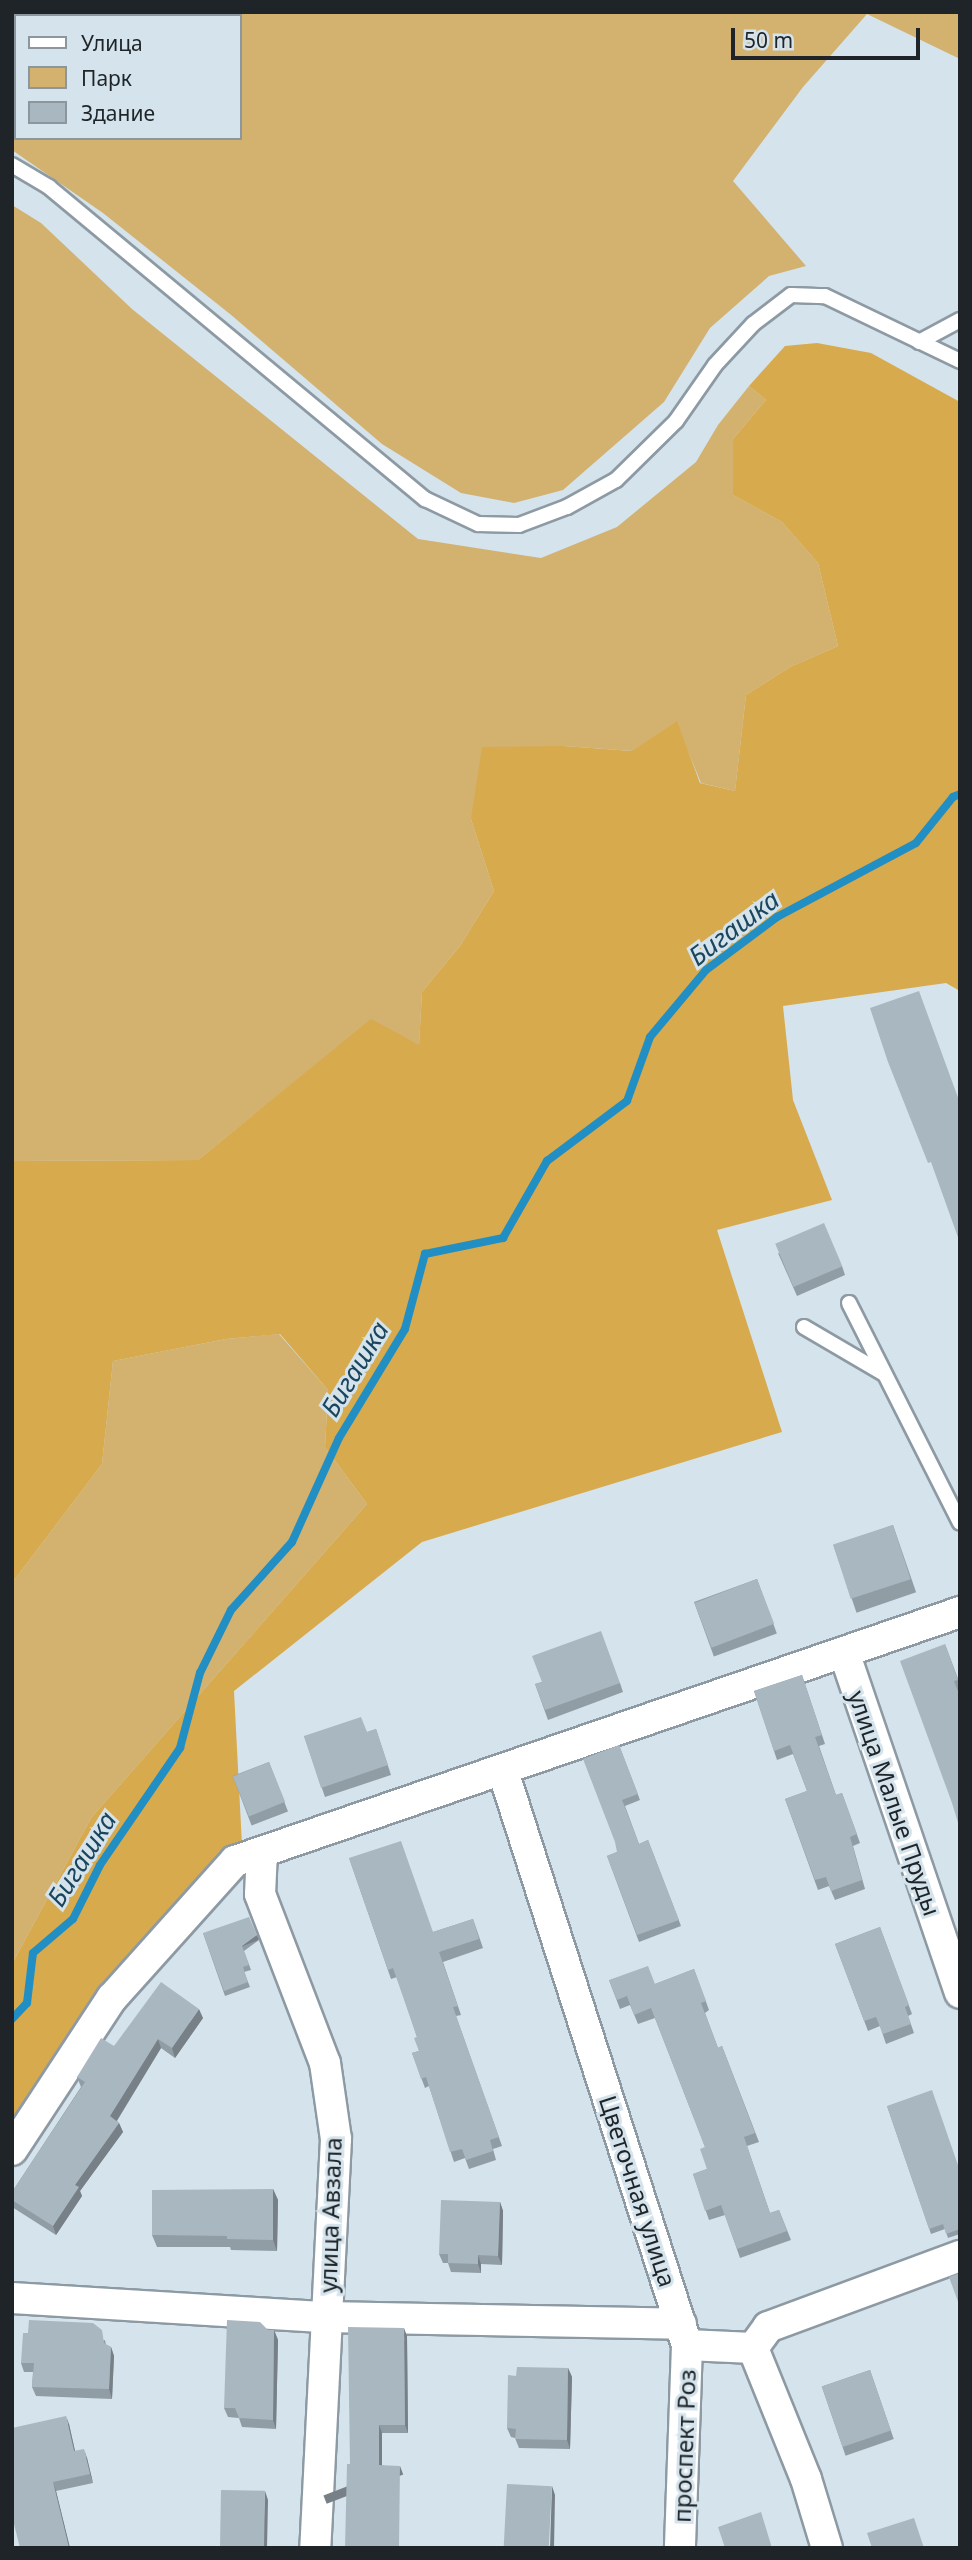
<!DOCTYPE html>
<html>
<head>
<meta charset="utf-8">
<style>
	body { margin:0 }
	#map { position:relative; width:972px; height:2560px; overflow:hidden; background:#d4e3ec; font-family:"Noto Sans",sans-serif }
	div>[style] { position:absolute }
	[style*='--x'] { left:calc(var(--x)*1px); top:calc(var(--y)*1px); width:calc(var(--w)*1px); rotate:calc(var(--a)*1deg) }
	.green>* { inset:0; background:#d3b16f }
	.forest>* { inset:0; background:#d7aa4d }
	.stream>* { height:8px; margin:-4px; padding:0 4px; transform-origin:4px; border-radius:4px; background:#218fc4 }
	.roads { filter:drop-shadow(2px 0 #8d9aa3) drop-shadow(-2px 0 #8d9aa3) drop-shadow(0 2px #8d9aa3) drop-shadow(0 -2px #8d9aa3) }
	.lane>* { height:14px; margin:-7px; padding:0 7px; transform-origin:7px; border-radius:7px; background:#fff }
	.street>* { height:30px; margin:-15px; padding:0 15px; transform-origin:15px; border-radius:15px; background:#fff }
	.wall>* { inset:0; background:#919da5; transform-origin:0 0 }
	.shaded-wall>* { inset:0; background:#768086; transform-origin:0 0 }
	.building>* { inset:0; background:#a9b7c0; transform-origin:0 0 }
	span { translate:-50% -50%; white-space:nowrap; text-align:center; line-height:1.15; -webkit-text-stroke:6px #d4e3ec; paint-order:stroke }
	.street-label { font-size:24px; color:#1e2427 }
	.water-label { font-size:26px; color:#1b455c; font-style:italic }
	.frame { position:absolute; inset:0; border:14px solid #1e2427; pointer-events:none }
	.legend { position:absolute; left:14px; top:14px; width:228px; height:126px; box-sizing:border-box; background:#d4e3ec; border:2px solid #8b979d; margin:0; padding:9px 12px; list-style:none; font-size:21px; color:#1e2427 }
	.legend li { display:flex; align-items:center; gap:14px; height:35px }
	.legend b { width:35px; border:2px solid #8b979d }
	.scale { position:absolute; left:731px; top:28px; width:189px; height:32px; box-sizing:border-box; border:4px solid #1e2427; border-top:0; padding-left:9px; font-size:21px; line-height:24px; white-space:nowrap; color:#1e2427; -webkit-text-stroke:5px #d4e3ec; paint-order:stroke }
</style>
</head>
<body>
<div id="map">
	<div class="green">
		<div style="clip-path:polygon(evenodd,12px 12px,960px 12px,960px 59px,867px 14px,803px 87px,733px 181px,806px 266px,769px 276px,710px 328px,664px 402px,563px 490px,514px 503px,461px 493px,382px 444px,230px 314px,103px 213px,12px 150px,12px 12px,16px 16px,240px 16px,240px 138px,16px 138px,16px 16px)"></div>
		<div style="clip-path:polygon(12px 205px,41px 223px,132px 309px,418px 539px,541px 558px,617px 527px,696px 462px,718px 425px,749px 386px,766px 400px,733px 439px,733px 495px,782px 522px,818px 563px,838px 646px,790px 667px,746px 695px,735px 791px,701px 783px,676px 722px,633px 751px,564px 746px,471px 819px,494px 891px,460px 946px,422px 992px,419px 1046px,371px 1020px,198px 1160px,12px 1161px)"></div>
		<div style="clip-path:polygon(279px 1334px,328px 1390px,325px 1447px,367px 1504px,91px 1818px,12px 1964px,12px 1583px,102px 1464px,113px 1361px,226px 1339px)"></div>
	</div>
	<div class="forest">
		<div style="clip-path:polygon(817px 343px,871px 353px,960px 402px,960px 991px,946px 983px,783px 1006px,793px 1100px,832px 1200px,717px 1230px,782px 1432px,422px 1542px,234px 1691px,242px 1845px,101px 1986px,12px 2121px,12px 1964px,91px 1818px,367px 1504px,325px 1447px,328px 1390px,280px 1334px,226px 1339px,113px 1361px,102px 1464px,12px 1583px,12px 1161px,198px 1160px,371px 1019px,419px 1045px,422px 992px,460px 946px,494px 891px,471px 819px,482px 747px,564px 746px,632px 751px,677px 721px,700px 783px,735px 791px,746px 695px,790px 667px,838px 646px,818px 563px,782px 522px,733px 495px,733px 439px,766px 400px,749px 386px,785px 346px)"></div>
	</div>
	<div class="stream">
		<div style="--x:12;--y:2019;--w:22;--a:-47"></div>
		<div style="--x:27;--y:2003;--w:50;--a:-83.2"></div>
		<div style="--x:33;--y:1953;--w:52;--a:-40.4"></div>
		<div style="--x:73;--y:1919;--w:60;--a:-63.4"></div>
		<div style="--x:100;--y:1865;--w:142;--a:-55.6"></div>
		<div style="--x:180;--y:1748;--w:78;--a:-75.1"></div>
		<div style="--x:200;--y:1673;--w:70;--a:-63.8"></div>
		<div style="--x:231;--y:1610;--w:91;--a:-48.1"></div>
		<div style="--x:292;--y:1542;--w:114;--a:-65.7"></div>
		<div style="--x:339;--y:1438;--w:127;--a:-58.8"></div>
		<div style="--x:405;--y:1329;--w:78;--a:-75.1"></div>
		<div style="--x:425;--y:1254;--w:80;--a:-11.6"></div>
		<div style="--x:503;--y:1238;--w:89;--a:-60.3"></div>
		<div style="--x:547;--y:1161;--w:100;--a:-36.9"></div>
		<div style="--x:627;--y:1101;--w:68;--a:-70.2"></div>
		<div style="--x:650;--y:1037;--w:87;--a:-50.1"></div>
		<div style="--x:706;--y:970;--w:89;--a:-36.7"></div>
		<div style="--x:777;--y:917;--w:157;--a:-28"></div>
		<div style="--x:916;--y:843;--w:59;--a:-51.2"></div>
		<div style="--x:953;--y:797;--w:8;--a:-23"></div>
	</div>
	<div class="roads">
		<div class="lane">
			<div style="--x:12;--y:165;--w:43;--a:30.7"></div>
			<div style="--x:49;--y:187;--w:489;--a:39.7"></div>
			<div style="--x:425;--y:499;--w:59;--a:25.3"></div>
			<div style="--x:478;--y:524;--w:41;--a:1.4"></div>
			<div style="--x:519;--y:525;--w:51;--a:-20.6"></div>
			<div style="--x:567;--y:507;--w:56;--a:-28.9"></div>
			<div style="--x:616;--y:480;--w:84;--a:-44.5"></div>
			<div style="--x:676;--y:421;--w:68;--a:-55.1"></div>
			<div style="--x:715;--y:365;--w:56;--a:-47.2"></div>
			<div style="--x:753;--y:324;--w:48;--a:-37.3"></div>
			<div style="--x:791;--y:295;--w:34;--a:2"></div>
			<div style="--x:825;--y:296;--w:150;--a:25.7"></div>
			<div style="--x:919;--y:342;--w:47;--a:-28.2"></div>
			<div style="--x:849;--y:1303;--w:246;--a:63.2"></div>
			<div style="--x:804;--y:1327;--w:93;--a:30.4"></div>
		</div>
		<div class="street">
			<div style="--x:844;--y:1652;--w:360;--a:71.2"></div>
			<div style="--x:503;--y:1771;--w:603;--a:72.23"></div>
			<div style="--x:687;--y:2345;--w:203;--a:92"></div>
			<div style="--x:262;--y:1852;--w:42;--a:92.7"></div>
			<div style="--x:260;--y:1894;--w:181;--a:69"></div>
			<div style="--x:325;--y:2063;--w:77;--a:81.8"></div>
			<div style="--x:336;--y:2139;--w:410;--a:92.9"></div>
			<div style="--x:12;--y:2150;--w:182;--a:-56.7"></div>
			<div style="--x:112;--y:1998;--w:184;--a:-48.1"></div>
			<div style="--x:235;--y:1861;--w:767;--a:-18.95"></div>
			<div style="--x:12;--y:2298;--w:314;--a:3.5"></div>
			<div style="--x:325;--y:2317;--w:356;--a:1.1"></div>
			<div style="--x:687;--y:2345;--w:66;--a:2.6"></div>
			<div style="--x:753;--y:2348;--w:26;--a:-54"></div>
			<div style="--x:768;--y:2327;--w:205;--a:-20.3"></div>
			<div style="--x:753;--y:2348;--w:141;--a:68"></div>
			<div style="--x:806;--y:2479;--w:72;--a:73.1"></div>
		</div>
	</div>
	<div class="wall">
		<div style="clip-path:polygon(778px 1253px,842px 1266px,845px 1275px,797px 1296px)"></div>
		<div style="left:893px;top:1525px;width:71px;height:63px;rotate:71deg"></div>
		<div style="left:757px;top:1579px;width:58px;height:67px;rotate:70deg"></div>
		<div style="clip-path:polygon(945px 1644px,960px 1684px,960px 1690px,957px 1691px,960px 1829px)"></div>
		<div style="clip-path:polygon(802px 1675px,825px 1744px,819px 1746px,836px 1795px,842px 1793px,860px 1843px,853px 1846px,865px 1889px,835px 1900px,829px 1886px,818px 1890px,785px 1799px,807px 1791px,793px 1754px,777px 1760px,754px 1691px)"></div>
		<div style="clip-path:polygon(542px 1682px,620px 1683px,623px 1692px,548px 1720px,535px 1684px)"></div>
		<div style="clip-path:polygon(376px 1729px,391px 1775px,325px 1797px,304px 1736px,367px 1732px)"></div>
		<div style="clip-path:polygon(619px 1745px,640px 1800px,625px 1806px,639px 1844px,648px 1840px,681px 1926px,639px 1942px,607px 1856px,617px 1852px)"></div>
		<div style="left:269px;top:1762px;width:53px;height:39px;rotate:69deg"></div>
		<div style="clip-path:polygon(349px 1858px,433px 1932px,473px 1919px,483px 1948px,443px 1962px,461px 2015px,456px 2016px,502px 2146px,493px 2149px,496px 2160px,469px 2169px,465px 2158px,454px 2162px,429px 2086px,425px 2088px,412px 2053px,419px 2051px,417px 2037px,397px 1977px,391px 1979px)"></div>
		<div style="clip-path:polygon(880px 1927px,912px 2014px,908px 2016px,914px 2033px,886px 2044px,880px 2026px,868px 2031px,835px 1944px)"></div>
		<div style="clip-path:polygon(203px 1933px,259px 1940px,244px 1951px,251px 1970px,244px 1972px,250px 1987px,225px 1996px)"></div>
		<div style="clip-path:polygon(694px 1969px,709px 2010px,705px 2013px,718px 2048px,722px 2046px,759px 2142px,747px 2146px,770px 2213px,779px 2210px,791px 2240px,740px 2258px,725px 2215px,709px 2220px,693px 2174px,707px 2169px,705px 2147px,655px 2018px,638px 2024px,630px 2005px,620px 2009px,609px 1980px,655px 1984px)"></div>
		<div style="clip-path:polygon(203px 2018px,175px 2058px,161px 2048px,117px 2121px,119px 2123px,123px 2132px,80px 2191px,82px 2196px,56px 2235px,12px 2207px,12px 2192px,81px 2087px,77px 2077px,114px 2046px)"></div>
		<div style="clip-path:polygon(887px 2106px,960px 2171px,960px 2234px,948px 2238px,945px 2229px,931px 2234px)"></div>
		<div style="clip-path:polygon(273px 2189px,278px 2200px,277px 2251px,231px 2250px,230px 2247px,157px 2247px,152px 2235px)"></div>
		<div style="clip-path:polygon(500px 2202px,503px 2211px,502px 2265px,481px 2264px,481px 2273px,451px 2272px,448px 2263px,443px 2263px,439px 2254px)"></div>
		<div style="clip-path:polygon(268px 2330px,274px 2330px,278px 2340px,276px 2429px,242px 2427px,239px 2418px,228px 2417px,224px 2408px)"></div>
		<div style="clip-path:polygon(407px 2336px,408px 2433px,382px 2433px,382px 2465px,403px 2474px,350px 2464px)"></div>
		<div style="clip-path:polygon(105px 2340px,106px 2345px,111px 2347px,114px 2356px,112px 2399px,36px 2396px,32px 2387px,33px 2372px,24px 2372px,21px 2363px)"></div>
		<div style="clip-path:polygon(568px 2368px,572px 2377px,570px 2449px,519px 2448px,515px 2438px,511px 2437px,507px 2428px,516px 2376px)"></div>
		<div style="left:870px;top:2370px;width:73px;height:51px;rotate:71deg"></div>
		<div style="clip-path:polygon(69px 2424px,75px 2451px,87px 2458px,93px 2483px,56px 2491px,70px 2548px,20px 2548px)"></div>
	</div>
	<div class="shaded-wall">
		<div style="left:257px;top:1935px;width:5px;height:19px;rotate:68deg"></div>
		<div style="clip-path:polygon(199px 2009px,203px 2018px,175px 2058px,172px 2048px)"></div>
		<div style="clip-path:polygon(158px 2039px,161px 2048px,114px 2125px,110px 2116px)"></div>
		<div style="clip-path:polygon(119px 2123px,123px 2132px,80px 2191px,82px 2196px,56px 2235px,53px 2226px,75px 2185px)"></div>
		<div style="clip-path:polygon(273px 2189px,278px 2200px,277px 2251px,273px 2240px)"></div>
		<div style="clip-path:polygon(500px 2202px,503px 2211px,502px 2265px,498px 2256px)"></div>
		<div style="clip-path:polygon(478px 2255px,481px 2264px,481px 2273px,478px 2264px)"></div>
		<div style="clip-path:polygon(404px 2328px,407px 2336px,408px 2433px,405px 2425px)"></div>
		<div style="clip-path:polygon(274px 2330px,278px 2340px,276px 2429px,273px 2420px)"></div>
		<div style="clip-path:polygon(111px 2347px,114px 2356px,112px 2399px,109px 2389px)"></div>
		<div style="clip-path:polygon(568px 2368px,572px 2377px,570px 2449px,567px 2440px)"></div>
		<div style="clip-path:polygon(66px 2416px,69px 2424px,77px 2460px,74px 2451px)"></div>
		<div style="clip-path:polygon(379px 2425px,382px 2433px,382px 2473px,379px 2465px)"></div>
		<div style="clip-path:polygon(84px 2449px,87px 2458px,93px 2483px,90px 2474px)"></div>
		<div style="left:400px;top:2466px;width:9px;height:82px;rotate:69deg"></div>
		<div style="clip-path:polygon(53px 2482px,56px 2491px,70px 2548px,69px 2548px)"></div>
		<div style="clip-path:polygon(552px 2486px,555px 2495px,554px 2548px,550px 2548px)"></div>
		<div style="clip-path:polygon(265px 2491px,268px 2500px,267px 2548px,263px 2548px)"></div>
	</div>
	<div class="building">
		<div style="clip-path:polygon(919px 991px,960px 1103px,960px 1243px,931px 1162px,928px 1163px,888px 1062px,870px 1008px)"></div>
		<div style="left:824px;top:1223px;width:47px;height:53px;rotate:67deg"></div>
		<div style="left:893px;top:1525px;width:57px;height:63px;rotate:72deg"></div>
		<div style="left:757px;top:1579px;width:48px;height:67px;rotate:69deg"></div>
		<div style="clip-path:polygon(601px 1631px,620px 1683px,545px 1710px,535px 1684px,542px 1682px,532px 1656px)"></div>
		<div style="clip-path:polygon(945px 1644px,958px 1680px,954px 1681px,960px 1697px,960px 1829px,952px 1803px,900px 1661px)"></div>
		<div style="clip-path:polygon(802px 1675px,822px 1735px,815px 1737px,836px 1795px,842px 1793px,857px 1834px,850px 1837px,862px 1880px,831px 1891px,826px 1877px,815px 1880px,785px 1799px,807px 1791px,790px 1745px,774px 1751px,754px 1691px)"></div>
		<div style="clip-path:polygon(361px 1717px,367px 1732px,376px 1729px,388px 1765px,321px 1788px,304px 1736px)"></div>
		<div style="clip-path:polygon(619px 1745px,638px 1794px,622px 1800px,639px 1844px,648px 1840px,679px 1920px,637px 1935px,607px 1856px,617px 1852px,615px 1842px,583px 1759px)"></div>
		<div style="left:269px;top:1762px;width:43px;height:39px;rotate:68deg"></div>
		<div style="clip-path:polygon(401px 1841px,433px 1932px,473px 1919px,479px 1939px,439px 1952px,458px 2006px,453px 2007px,499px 2137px,490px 2140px,493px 2151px,466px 2160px,462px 2149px,450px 2152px,426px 2077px,421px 2079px,412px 2053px,419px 2051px,414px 2038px,417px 2037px,393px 1968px,388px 1970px,349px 1858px)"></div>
		<div style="clip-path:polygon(249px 1917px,257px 1935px,242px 1946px,249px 1965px,243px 1967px,248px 1982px,224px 1991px,203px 1933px)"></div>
		<div style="clip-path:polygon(880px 1927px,909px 2005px,905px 2007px,911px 2024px,883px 2034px,876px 2017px,864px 2021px,835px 1944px)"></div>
		<div style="clip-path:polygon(648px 1966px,655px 1984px,694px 1969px,706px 2001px,701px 2003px,718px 2048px,722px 2046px,755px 2133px,744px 2137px,770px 2213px,779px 2210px,787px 2231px,737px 2249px,721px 2205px,705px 2211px,693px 2174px,707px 2169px,700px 2149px,705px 2147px,651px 2008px,634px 2015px,627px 1996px,617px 2000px,609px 1980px)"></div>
		<div style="clip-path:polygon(161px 1982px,199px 2009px,172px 2048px,158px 2039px,110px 2116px,119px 2123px,75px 2185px,79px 2187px,53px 2226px,12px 2200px,12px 2192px,85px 2082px,77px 2077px,101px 2038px,114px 2046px)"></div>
		<div style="clip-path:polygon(932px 2090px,960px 2171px,960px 2229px,946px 2234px,943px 2224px,929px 2229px,887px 2106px)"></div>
		<div style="clip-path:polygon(273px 2189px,273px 2240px,227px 2239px,227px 2236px,152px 2235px,152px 2190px)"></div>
		<div style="clip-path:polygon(441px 2200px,500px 2202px,498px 2256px,478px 2255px,478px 2264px,448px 2263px,448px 2254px,439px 2254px)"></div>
		<div style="clip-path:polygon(960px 2273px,960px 2307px,949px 2277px)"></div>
		<div style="clip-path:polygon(29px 2320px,93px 2323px,102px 2330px,104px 2343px,111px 2347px,109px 2389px,32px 2387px,34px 2363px,21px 2363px,23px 2333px,28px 2333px)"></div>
		<div style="clip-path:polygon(227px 2320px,260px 2322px,268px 2330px,274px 2330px,273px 2420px,239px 2418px,235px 2408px,224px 2408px)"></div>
		<div style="clip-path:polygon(348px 2327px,404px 2328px,405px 2425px,379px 2425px,379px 2465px,400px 2466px,399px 2548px,345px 2548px,347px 2464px,350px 2464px)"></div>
		<div style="clip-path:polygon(517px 2367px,568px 2368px,567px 2440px,515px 2439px,516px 2429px,507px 2428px,508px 2375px,516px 2376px)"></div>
		<div style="left:870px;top:2370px;width:64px;height:51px;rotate:71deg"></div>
		<div style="clip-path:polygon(66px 2416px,74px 2451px,84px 2449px,90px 2474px,53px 2482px,69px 2548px,20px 2548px,12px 2516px,12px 2428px)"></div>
		<div style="left:507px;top:2484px;width:45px;height:64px;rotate:3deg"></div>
		<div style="left:221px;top:2490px;width:44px;height:58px;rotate:1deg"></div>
		<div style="clip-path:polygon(761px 2512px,772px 2548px,725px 2548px,718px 2527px)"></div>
		<div style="clip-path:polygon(914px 2518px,924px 2548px,872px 2548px,867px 2533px)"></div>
	</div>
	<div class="street-label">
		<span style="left:895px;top:1803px;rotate:71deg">улица Малые Пруды</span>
		<span style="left:638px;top:2191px;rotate:72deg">Цветочная улица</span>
		<span style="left:330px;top:2215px;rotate:-88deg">улица Авзала</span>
		<span style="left:684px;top:2446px;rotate:-88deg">проспект Роз</span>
	</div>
	<div class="water-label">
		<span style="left:734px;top:928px;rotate:-37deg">Бигашка</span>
		<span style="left:355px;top:1369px;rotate:-59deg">Бигашка</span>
		<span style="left:82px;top:1859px;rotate:-58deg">Бигашка</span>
	</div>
	<div class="frame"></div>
	<ul class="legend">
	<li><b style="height:9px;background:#fff"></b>Улица</li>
	<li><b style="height:19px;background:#d3b16f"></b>Парк</li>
	<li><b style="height:19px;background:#a9b7c0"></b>Здание</li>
	</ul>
	<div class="scale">50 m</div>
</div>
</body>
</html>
